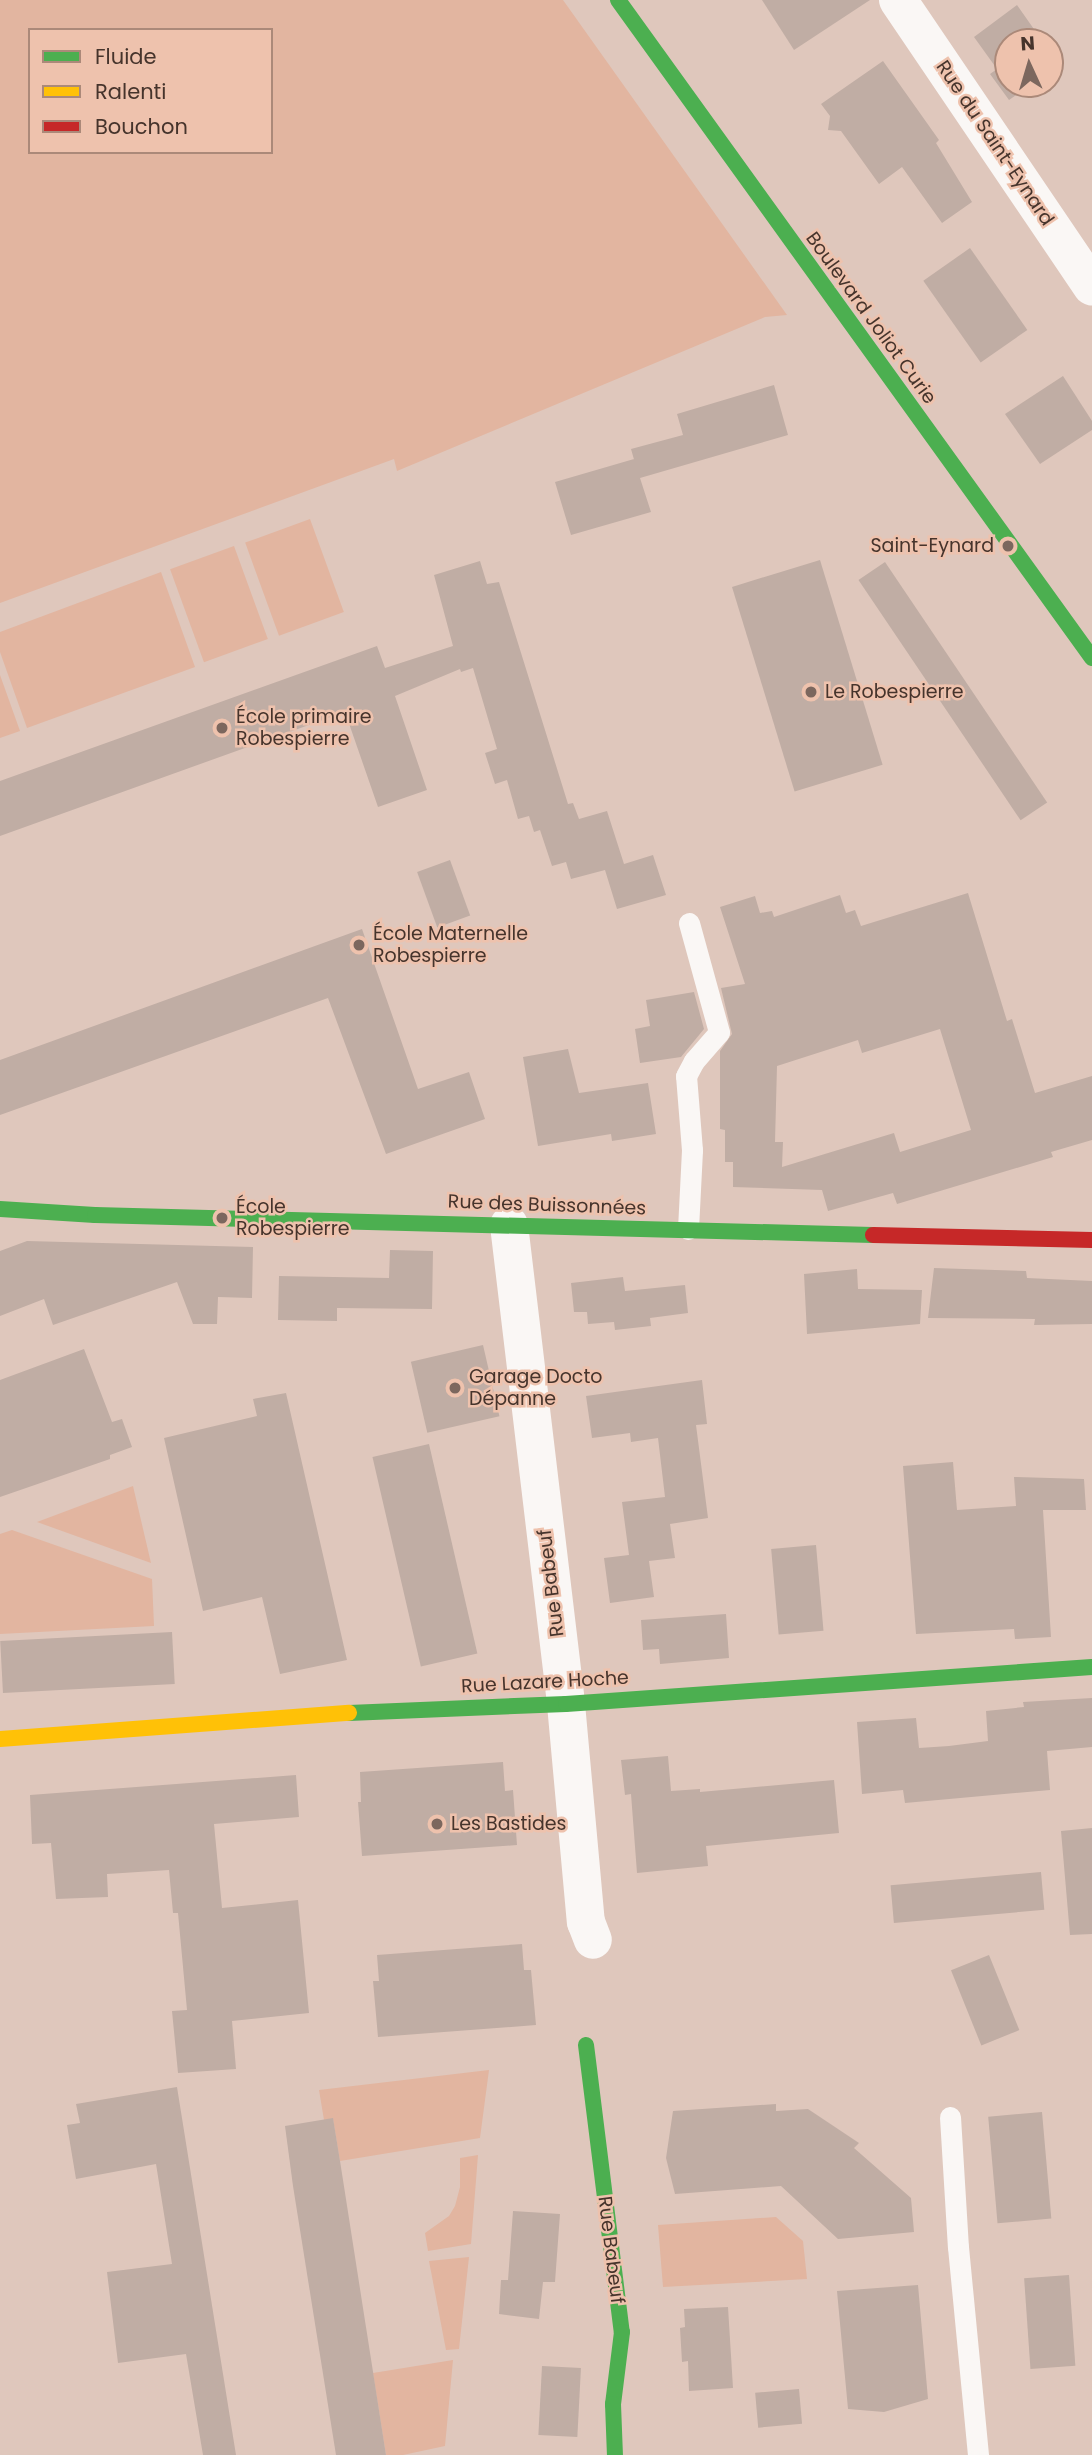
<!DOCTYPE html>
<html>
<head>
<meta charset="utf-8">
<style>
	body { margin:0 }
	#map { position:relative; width:1092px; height:2455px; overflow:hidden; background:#dfc7bc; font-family:Poppins,sans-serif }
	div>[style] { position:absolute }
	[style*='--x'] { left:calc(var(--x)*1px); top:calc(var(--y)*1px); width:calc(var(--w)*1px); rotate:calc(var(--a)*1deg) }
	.green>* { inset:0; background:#e2b5a0; transform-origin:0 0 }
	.building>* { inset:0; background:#c0ada4; transform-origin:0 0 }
	.lane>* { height:21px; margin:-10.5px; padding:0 10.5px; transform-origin:10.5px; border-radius:10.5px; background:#faf7f5 }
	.street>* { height:38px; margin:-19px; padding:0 19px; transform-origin:19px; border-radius:19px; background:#faf7f5 }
	.fast>* { height:16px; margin:-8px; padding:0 8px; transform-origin:8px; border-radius:8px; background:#4caf50 }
	.slow>* { height:16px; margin:-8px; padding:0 8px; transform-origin:8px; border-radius:8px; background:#ffc107 }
	.jam>* { height:16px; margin:-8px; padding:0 8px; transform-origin:8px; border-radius:8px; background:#c62828 }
	.dots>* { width:19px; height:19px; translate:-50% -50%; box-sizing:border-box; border:4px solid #eec2ad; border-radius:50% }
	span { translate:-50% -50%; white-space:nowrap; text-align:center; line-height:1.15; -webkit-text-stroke:5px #eec2ad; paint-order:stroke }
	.street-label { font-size:19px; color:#46342c }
	.poi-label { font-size:19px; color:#46342c }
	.right { translate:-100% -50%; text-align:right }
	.left { translate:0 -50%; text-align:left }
	.legend { position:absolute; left:28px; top:28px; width:245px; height:126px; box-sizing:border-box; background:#eec2ad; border:2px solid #ab8979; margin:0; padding:9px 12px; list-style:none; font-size:21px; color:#46342c }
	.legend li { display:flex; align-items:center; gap:14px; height:35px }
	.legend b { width:35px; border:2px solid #ab8979 }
	.north { position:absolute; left:994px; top:28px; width:70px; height:70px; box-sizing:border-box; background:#eec2ad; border:2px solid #ab8979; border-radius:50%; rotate:356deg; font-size:19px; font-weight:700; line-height:28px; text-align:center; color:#46342c }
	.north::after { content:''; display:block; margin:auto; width:24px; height:32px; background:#7c675e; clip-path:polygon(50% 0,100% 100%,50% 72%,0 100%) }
</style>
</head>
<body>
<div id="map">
	<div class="green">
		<div style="clip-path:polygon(evenodd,0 0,563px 0,787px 315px,765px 317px,397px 471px,394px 459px,0 603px,0 0,30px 30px,271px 30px,271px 152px,30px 152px,30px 30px)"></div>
		<div style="left:310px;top:519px;width:99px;height:69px;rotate:70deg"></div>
		<div style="left:234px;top:546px;width:99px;height:68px;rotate:70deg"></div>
		<div style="clip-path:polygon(161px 572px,195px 667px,27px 728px,0 652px,0 632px)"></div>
		<div style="clip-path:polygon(0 675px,20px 731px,0 738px)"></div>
		<div style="clip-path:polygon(133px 1486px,151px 1563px,37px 1522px)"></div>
		<div style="clip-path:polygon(12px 1530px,152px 1579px,154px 1626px,0 1634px,0 1534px)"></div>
		<div style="clip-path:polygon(489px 2070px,480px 2138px,340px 2161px,333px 2119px,324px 2120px,319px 2090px)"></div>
		<div style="clip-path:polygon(478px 2155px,471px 2244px,428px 2251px,425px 2233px,449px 2216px,455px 2206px,460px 2187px,460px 2158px)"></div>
		<div style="clip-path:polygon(776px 2217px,803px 2241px,807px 2279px,663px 2287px,658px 2225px)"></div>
		<div style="clip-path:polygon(469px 2257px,459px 2349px,446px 2350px,429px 2261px)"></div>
		<div style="clip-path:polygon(453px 2360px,445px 2446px,403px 2455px,386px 2455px,373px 2373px)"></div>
	</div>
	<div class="building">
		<div style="clip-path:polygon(762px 0,870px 0,794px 50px)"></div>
		<div style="clip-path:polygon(1017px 5px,1043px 42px,1008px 42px,1008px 84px,1032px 84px,1009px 100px,990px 74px,997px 69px,974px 37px)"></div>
		<div style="clip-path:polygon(883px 61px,939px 140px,936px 143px,972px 202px,942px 223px,902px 167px,879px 184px,841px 131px,828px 130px,830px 116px,821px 104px)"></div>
		<div style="left:970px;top:248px;width:100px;height:57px;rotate:55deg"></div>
		<div style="clip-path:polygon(1063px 376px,1092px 421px,1092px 430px,1040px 464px,1005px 414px)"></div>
		<div style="clip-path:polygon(774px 385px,788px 435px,640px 478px,651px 512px,571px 535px,555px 482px,634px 459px,639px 477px,631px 449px,683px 435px,677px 414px)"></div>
		<div style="left:820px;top:560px;width:214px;height:92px;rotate:73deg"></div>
		<div style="clip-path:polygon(480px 561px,487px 584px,499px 582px,568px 804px,573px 803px,579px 819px,607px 811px,624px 864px,653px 855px,666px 895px,617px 909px,605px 870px,571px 879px,566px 862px,552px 866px,540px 830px,534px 832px,529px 816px,518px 819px,507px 780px,495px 784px,485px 753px,497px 749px,473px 668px,461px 672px,460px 669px,395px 696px,427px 790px,378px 807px,345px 712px,0 836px,0 781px,377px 646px,385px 668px,453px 646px,434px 575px)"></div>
		<div style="left:885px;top:562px;width:290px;height:32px;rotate:56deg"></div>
		<div style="left:450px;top:860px;width:59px;height:35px;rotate:70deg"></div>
		<div style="clip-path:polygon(evenodd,968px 893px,1007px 1021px,1012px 1019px,1035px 1093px,1092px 1076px,1092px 1140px,1051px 1152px,1053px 1157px,897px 1204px,893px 1193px,828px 1211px,822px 1190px,733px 1187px,733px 1162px,725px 1162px,725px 1130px,720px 1129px,720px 1051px,732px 1034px,721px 988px,745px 984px,720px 907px,755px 896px,760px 913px,772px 911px,774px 917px,840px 895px,846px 913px,855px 910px,861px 926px,968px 893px,940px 1029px,971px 1130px,900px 1152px,894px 1133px,782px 1167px,783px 1142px,775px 1142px,777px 1066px,858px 1040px,862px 1053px,940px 1029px)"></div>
		<div style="clip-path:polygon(362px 929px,418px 1089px,469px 1072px,485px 1119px,386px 1154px,328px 998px,0 1115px,0 1060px)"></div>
		<div style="clip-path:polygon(694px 992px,704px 1029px,681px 1057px,640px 1063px,635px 1029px,650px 1026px,646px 1000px)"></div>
		<div style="clip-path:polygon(568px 1049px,579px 1093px,648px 1083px,656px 1134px,612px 1141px,611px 1134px,538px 1146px,523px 1057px)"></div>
		<div style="clip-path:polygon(27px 1241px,253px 1247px,252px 1298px,218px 1297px,217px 1324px,193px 1324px,177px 1282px,53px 1325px,44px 1299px,0 1316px,0 1251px)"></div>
		<div style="clip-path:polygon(390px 1250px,433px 1251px,432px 1309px,337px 1308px,337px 1321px,278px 1320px,279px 1276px,389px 1278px)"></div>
		<div style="clip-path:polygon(934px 1268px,1026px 1271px,1027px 1278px,1092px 1281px,1092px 1324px,1034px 1325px,1035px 1319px,928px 1318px)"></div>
		<div style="clip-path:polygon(857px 1269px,858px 1289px,922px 1290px,920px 1324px,807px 1334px,804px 1274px)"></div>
		<div style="clip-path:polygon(623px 1277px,625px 1291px,685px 1285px,688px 1313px,650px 1318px,651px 1326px,615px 1330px,614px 1322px,588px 1324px,587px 1312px,574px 1312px,571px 1283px)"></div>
		<div style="left:483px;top:1345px;width:73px;height:74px;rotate:77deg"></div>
		<div style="clip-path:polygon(84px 1349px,112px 1422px,122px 1419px,132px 1447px,110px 1455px,110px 1459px,0 1497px,0 1380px)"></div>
		<div style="clip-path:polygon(702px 1380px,707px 1424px,696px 1425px,708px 1518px,670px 1524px,675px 1558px,649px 1561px,654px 1597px,610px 1603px,604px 1558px,629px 1555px,622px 1502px,665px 1497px,658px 1438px,631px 1442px,630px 1433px,592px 1438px,586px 1396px)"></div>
		<div style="clip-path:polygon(286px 1393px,347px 1660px,280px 1674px,262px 1597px,203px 1611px,164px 1438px,257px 1416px,253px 1399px)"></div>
		<div style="left:429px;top:1444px;width:215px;height:58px;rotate:77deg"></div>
		<div style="clip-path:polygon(953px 1462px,957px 1510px,1016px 1506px,1014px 1477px,1084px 1479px,1086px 1510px,1043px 1510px,1051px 1637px,1015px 1639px,1014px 1629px,916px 1634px,903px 1466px)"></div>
		<div style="left:816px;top:1545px;width:86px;height:45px;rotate:85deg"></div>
		<div style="clip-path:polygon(726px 1614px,729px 1658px,660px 1664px,659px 1649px,643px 1650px,641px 1620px)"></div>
		<div style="left:172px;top:1632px;width:52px;height:172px;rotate:87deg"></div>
		<div style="clip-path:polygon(1092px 1698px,1092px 1747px,1047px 1751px,1050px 1790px,905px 1803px,903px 1790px,862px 1794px,857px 1722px,916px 1718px,919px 1748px,949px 1746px,988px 1741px,986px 1711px,1024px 1707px,1023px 1702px)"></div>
		<div style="clip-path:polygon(668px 1756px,671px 1791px,700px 1789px,700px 1792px,834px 1780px,839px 1833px,706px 1846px,708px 1866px,637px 1873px,631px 1794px,625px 1795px,621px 1760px)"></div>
		<div style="clip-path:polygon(503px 1762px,505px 1791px,513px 1790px,517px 1845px,362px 1856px,358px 1802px,361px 1802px,360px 1772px)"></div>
		<div style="clip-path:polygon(296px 1775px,299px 1817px,214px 1824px,222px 1908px,298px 1900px,309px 2013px,232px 2021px,236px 2069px,178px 2073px,172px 2011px,187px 2010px,178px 1913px,173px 1913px,169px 1870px,107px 1874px,108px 1897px,56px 1899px,51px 1843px,32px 1844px,30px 1795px)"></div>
		<div style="clip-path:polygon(1092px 1828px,1092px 1934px,1070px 1935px,1061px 1831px)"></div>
		<div style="left:1041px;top:1872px;width:38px;height:151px;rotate:85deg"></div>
		<div style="clip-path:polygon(522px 1944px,524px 1970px,531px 1970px,536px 2025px,378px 2037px,373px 1981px,379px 1981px,377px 1955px)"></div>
		<div style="left:989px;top:1955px;width:81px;height:41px;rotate:68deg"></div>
		<div style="clip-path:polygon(177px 2087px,236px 2455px,203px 2455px,186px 2354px,118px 2363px,107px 2272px,172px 2264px,156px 2164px,76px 2179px,67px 2125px,80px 2123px,76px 2104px)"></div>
		<div style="clip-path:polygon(776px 2104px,776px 2111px,808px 2109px,859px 2143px,854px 2148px,911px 2198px,914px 2232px,838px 2239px,781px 2186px,675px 2194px,666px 2158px,673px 2111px)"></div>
		<div style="left:1042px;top:2112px;width:107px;height:54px;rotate:85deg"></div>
		<div style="clip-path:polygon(333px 2118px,340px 2161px,386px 2455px,336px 2455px,293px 2186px,285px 2126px)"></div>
		<div style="clip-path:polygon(513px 2211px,560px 2214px,555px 2282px,543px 2282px,539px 2319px,499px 2314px,501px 2280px,508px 2280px)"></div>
		<div style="left:1069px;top:2275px;width:91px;height:45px;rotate:86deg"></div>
		<div style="clip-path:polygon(918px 2285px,928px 2399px,884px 2412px,848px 2409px,837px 2291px)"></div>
		<div style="clip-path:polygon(728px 2307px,733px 2388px,689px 2391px,688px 2361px,682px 2362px,680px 2328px,685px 2327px,684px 2309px)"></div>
		<div style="left:542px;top:2366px;width:39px;height:69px;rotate:3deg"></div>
		<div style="left:799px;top:2389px;width:35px;height:44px;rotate:85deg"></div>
	</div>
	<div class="lane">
		<div style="--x:688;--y:1229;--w:79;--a:-87.1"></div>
		<div style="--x:692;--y:1150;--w:74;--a:-94.6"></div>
		<div style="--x:686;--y:1076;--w:17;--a:-62"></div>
		<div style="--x:694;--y:1061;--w:38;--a:-49"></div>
		<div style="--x:719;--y:1032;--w:113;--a:-105.4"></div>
		<div style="--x:950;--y:2117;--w:130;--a:86.5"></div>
		<div style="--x:958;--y:2247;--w:209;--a:84.5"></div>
	</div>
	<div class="street">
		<div style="--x:898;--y:0;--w:346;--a:55.9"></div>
		<div style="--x:509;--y:1225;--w:482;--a:83.2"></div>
		<div style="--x:566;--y:1704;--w:219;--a:84.8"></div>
		<div style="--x:586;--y:1922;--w:19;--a:69"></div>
	</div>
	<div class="fast">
		<div style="--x:618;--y:0;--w:811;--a:54.23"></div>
		<div style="--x:0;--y:1209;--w:95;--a:3.6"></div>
		<div style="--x:95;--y:1215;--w:778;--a:1.47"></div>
		<div style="--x:349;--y:1713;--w:217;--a:-2.4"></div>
		<div style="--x:566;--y:1704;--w:527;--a:-4.02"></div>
		<div style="--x:586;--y:2045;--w:289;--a:82.9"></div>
		<div style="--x:622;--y:2332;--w:73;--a:97.1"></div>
		<div style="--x:613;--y:2404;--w:51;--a:87.8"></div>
	</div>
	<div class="slow">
		<div style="--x:0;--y:1739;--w:350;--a:-4.3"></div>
	</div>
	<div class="jam">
		<div style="--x:873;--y:1235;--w:219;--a:1.3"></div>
	</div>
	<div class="dots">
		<div style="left:1008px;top:546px;background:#7c675e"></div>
		<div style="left:811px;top:692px;background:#7c675e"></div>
		<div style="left:222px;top:728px;background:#7c675e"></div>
		<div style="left:359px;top:945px;background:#7c675e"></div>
		<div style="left:222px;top:1218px;background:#7c675e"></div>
		<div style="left:455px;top:1388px;background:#7c675e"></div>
		<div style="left:437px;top:1824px;background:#7c675e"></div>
	</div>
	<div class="street-label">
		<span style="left:995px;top:143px;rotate:56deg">Rue du Saint-Eynard</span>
		<span style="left:871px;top:318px;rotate:54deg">Boulevard Joliot Curie</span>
		<span style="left:547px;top:1205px;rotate:2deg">Rue des Buissonnées</span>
		<span style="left:551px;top:1583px;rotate:-97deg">Rue Babeuf</span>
		<span style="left:545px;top:1682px;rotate:-3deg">Rue Lazare Hoche</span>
		<span style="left:611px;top:2250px;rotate:83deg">Rue Babeuf</span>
	</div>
	<div class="poi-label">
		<span class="right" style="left:994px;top:546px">Saint-Eynard</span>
		<span class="left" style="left:825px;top:692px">Le Robespierre</span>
		<span class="left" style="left:236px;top:728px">École primaire<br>Robespierre</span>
		<span class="left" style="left:373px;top:945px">École Maternelle<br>Robespierre</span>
		<span class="left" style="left:236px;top:1218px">École<br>Robespierre</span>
		<span class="left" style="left:469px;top:1388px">Garage Docto<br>Dépanne</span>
		<span class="left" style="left:451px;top:1824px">Les Bastides</span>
	</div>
	<ul class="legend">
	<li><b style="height:9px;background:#4caf50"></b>Fluide</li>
	<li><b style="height:9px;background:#ffc107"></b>Ralenti</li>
	<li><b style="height:9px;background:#c62828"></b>Bouchon</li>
	</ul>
	<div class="north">N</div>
</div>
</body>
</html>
